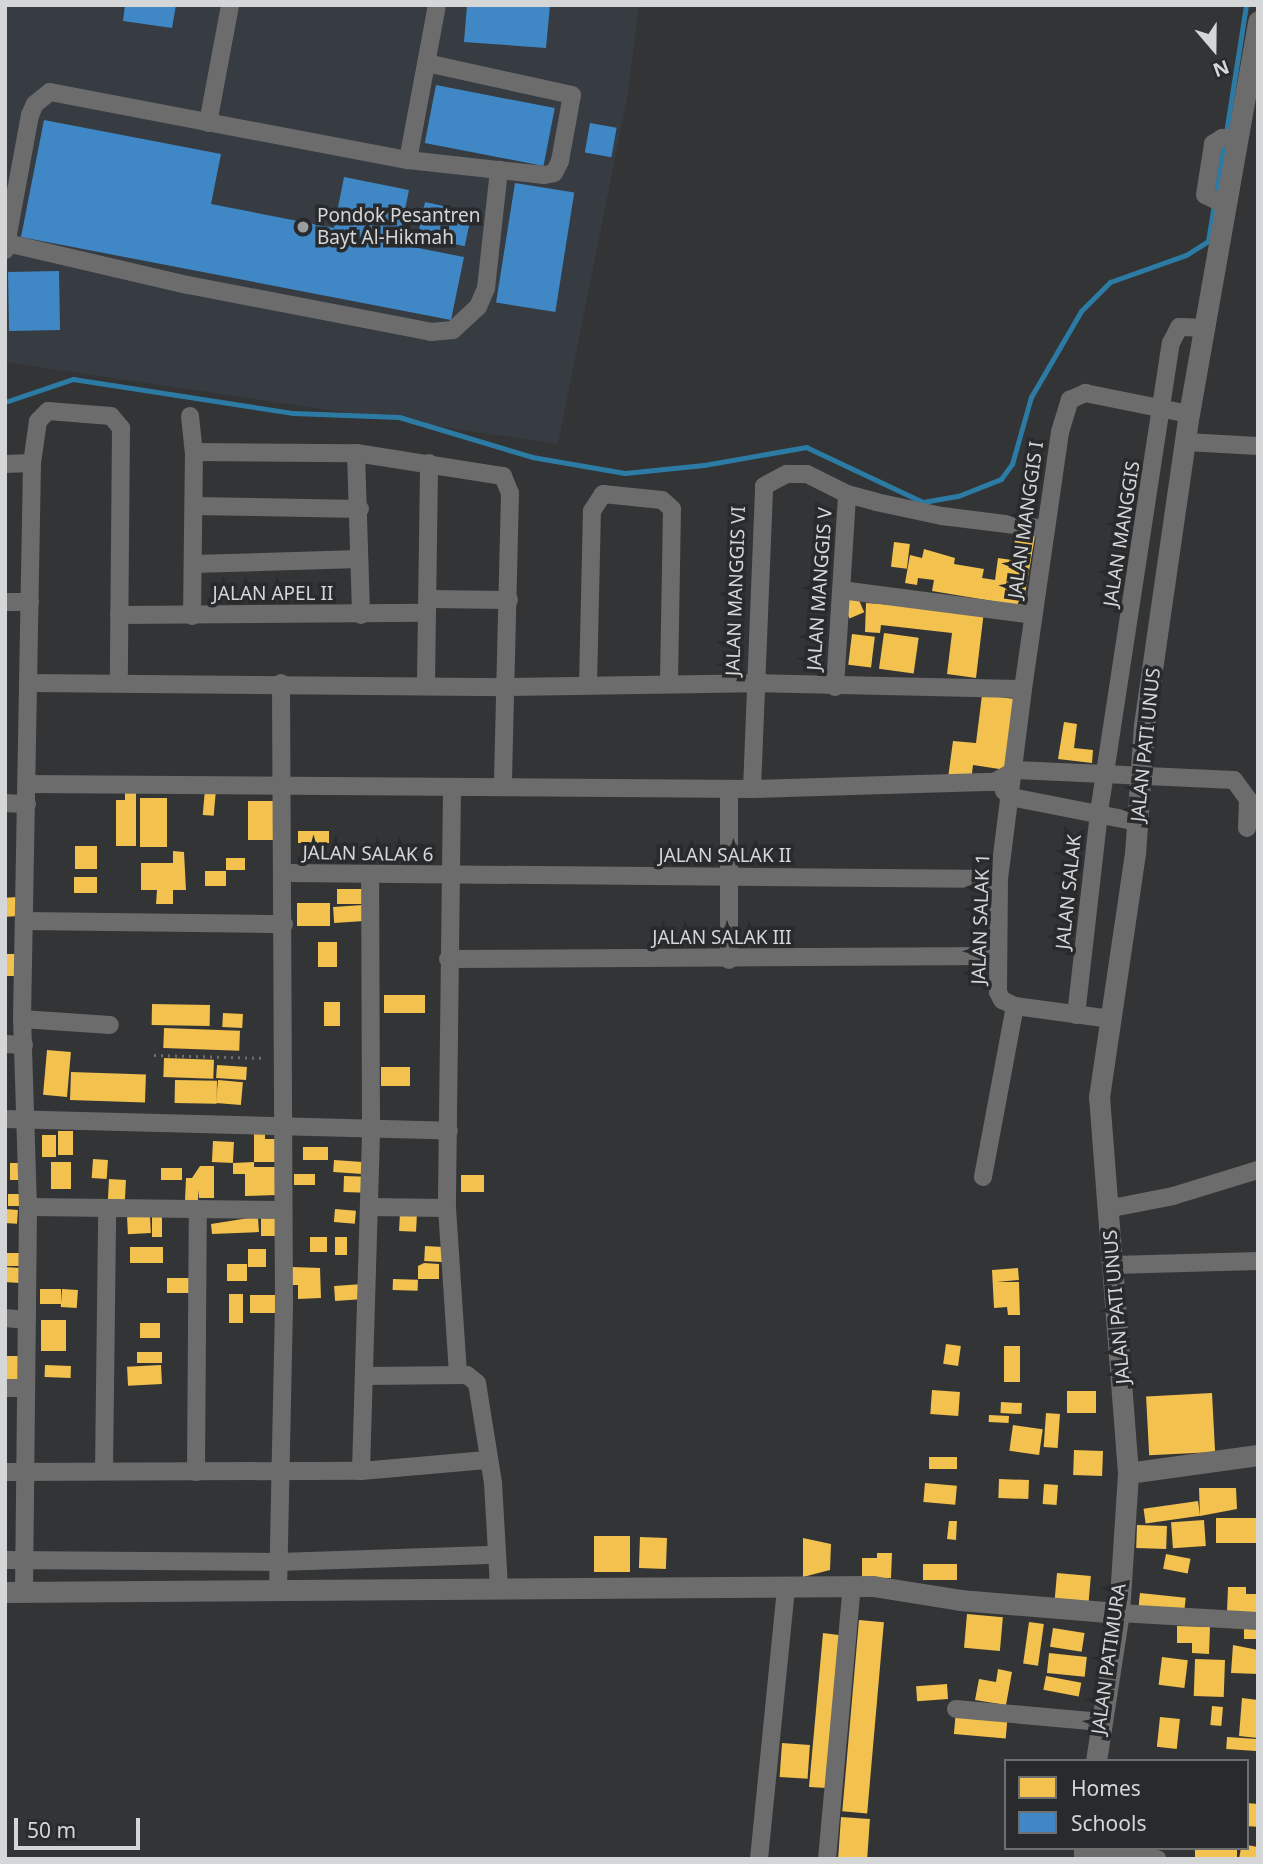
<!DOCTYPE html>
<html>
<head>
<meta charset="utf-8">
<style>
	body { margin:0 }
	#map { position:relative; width:1263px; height:1864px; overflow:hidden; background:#333435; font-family:"Noto Sans",sans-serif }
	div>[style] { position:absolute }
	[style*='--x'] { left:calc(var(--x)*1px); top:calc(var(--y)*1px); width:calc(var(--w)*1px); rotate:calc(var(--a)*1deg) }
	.built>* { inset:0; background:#363c42 }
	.homes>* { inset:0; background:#f2c14e; transform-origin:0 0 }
	.schools>* { inset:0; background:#3f88c5; transform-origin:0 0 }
	.stream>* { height:5px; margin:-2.5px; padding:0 2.5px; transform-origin:2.5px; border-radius:2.5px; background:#2c7ba5 }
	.path>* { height:2.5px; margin-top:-1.25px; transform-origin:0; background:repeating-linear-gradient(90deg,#6e6d6e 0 2px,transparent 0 7px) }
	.minor>* { height:18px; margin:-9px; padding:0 9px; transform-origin:9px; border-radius:9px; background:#6c6c6c }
	.major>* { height:21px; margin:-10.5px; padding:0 10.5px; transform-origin:10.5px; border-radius:10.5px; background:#6c6c6c }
	.dots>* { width:19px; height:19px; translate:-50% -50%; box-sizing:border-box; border:4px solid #282a2c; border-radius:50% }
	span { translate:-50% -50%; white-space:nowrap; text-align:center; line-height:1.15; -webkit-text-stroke:7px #282a2c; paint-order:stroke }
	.poi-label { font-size:19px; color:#d4d6d7 }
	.left { translate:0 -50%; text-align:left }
	.street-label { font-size:19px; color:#d4d6d7 }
	.frame { position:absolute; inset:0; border:7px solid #d4d6d7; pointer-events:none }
	.legend { position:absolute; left:1004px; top:1759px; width:245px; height:91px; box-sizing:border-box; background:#282a2c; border:2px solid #6d6f70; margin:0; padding:9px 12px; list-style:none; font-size:21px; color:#d4d6d7 }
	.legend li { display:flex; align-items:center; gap:14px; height:35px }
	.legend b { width:35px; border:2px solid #6d6f70 }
	.north { position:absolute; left:1179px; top:14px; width:70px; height:70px; -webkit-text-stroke:5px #282a2c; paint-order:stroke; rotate:160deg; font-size:19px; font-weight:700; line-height:28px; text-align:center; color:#d4d6d7 }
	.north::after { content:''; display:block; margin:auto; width:24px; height:32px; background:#d4d6d7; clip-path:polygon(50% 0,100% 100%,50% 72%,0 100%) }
	.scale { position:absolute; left:14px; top:1818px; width:126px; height:32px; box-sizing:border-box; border:4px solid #d4d6d7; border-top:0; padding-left:9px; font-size:21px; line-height:24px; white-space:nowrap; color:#d4d6d7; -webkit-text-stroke:5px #282a2c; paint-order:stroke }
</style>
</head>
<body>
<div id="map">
	<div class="built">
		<div style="clip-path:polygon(5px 5px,639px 5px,628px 93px,558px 444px,5px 362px)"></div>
	</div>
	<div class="homes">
		<div style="clip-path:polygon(1016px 533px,1035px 536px,1023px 606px,932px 591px,934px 580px,918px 578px,917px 585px,905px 583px,910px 555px,922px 558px,924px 549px,955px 558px,954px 564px,984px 569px,982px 578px,995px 580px,998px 558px,1012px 560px)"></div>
		<div style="left:894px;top:542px;width:16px;height:25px;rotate:7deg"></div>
		<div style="left:856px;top:593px;width:21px;height:16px;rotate:67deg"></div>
		<div style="clip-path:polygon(866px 603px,984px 611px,976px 678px,947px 674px,952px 633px,881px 625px,880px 633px,865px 632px)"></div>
		<div style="left:884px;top:633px;width:35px;height:36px;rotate:8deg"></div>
		<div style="left:852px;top:634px;width:23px;height:31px;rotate:7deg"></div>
		<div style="clip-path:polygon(982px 695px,1015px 699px,1006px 770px,973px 765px,971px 781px,948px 778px,953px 741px,976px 743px)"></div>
		<div style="clip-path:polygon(1064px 722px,1077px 724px,1074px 748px,1093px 750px,1092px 763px,1058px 759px)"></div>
		<div style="left:205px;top:789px;width:11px;height:26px;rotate:5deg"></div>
		<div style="clip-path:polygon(125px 791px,136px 791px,136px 846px,116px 846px,116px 800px,125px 800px)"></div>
		<div style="left:140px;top:798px;width:27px;height:49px"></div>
		<div style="left:248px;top:801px;width:33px;height:39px"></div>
		<div style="left:298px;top:831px;width:31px;height:12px"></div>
		<div style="left:75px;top:846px;width:22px;height:23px"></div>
		<div style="clip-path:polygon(173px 851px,184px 852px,186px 890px,173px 890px,173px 904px,156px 904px,157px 890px,141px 890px,141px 863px,173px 863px)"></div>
		<div style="left:226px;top:858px;width:19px;height:12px"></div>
		<div style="left:205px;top:871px;width:21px;height:15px"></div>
		<div style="left:74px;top:877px;width:23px;height:16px"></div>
		<div style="left:337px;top:889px;width:29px;height:15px"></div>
		<div style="left:18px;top:897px;width:19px;height:13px;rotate:87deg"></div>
		<div style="left:330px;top:903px;width:23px;height:33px;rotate:90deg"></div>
		<div style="left:363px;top:905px;width:16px;height:30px;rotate:86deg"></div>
		<div style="left:318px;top:942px;width:19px;height:25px"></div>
		<div style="left:5px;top:954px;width:15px;height:22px"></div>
		<div style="left:384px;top:995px;width:41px;height:18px"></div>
		<div style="left:324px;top:1002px;width:16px;height:24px"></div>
		<div style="left:152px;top:1004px;width:58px;height:21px;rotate:1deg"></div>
		<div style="left:223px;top:1013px;width:20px;height:14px;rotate:3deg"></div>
		<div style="left:164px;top:1028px;width:76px;height:20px;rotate:2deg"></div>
		<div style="left:47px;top:1050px;width:24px;height:45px;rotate:5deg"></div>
		<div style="left:164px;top:1058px;width:50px;height:19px;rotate:2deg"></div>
		<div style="left:217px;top:1065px;width:30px;height:13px;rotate:4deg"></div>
		<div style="left:381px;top:1067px;width:29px;height:19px"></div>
		<div style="left:71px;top:1072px;width:75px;height:28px;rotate:2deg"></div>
		<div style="left:175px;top:1080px;width:42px;height:23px;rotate:1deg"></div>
		<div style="left:218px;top:1080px;width:25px;height:23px;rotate:5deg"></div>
		<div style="left:58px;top:1131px;width:15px;height:24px"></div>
		<div style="clip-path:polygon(254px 1131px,265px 1131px,265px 1139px,278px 1139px,279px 1162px,254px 1162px,254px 1167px,277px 1167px,277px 1195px,245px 1196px,245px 1174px,233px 1174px,233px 1163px,254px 1162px)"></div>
		<div style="left:42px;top:1135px;width:14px;height:22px"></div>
		<div style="left:213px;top:1141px;width:21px;height:21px;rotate:3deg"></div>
		<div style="left:303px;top:1147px;width:25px;height:13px"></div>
		<div style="left:93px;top:1159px;width:15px;height:19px;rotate:4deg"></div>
		<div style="left:334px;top:1160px;width:29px;height:12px;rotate:4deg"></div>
		<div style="left:51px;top:1162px;width:20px;height:27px"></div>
		<div style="left:10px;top:1163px;width:14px;height:17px"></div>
		<div style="clip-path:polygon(200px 1166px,214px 1166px,214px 1198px,199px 1198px,198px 1190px,198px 1200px,185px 1200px,186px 1178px,192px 1178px)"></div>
		<div style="left:161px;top:1168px;width:21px;height:12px"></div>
		<div style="left:294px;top:1174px;width:21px;height:11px"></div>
		<div style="left:461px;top:1175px;width:23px;height:17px"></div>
		<div style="left:344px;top:1176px;width:23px;height:16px;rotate:2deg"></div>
		<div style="left:109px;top:1179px;width:17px;height:21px;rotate:3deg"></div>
		<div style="left:8px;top:1194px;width:15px;height:12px"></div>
		<div style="left:5px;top:1209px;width:13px;height:14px;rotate:4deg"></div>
		<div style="left:335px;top:1209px;width:21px;height:13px;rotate:5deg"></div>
		<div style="left:152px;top:1213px;width:10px;height:24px"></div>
		<div style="left:400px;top:1213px;width:17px;height:18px;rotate:3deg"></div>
		<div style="clip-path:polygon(278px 1215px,281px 1236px,261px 1236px,261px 1216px)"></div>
		<div style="left:150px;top:1216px;width:17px;height:23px;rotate:87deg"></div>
		<div style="clip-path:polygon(249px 1218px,258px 1218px,259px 1232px,212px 1234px,211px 1224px)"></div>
		<div style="left:327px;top:1237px;width:15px;height:17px;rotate:90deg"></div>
		<div style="left:335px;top:1237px;width:12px;height:18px"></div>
		<div style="left:425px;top:1246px;width:22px;height:15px;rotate:3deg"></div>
		<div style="left:130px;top:1247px;width:33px;height:16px"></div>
		<div style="left:248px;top:1249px;width:18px;height:18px"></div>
		<div style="left:5px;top:1253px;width:19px;height:13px"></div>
		<div style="clip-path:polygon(424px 1263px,439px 1264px,439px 1279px,418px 1279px,418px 1266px)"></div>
		<div style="left:227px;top:1264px;width:20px;height:17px"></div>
		<div style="left:5px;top:1267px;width:16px;height:15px;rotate:4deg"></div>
		<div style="clip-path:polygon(292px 1267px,320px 1268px,321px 1298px,298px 1299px,298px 1285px,292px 1285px)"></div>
		<div style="clip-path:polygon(1018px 1268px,1019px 1280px,997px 1282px,1019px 1282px,1020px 1315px,1008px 1315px,1007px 1307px,994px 1308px,992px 1270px)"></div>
		<div style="left:189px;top:1278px;width:15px;height:22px;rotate:90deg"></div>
		<div style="left:393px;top:1279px;width:25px;height:11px;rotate:2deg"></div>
		<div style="left:363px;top:1284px;width:15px;height:29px;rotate:86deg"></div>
		<div style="left:40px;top:1289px;width:21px;height:15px"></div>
		<div style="left:62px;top:1289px;width:16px;height:18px;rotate:4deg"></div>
		<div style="left:229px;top:1294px;width:14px;height:29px"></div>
		<div style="left:275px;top:1295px;width:18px;height:25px;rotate:90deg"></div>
		<div style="left:41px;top:1320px;width:25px;height:31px"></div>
		<div style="left:140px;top:1323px;width:20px;height:15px"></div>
		<div style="left:946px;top:1344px;width:15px;height:20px;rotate:8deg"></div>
		<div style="left:1004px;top:1346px;width:16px;height:36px"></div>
		<div style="left:162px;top:1352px;width:11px;height:25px;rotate:90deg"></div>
		<div style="left:5px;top:1356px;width:17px;height:23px"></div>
		<div style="left:45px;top:1365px;width:26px;height:12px;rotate:2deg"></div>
		<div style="left:161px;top:1365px;width:19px;height:34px;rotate:87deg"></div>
		<div style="left:932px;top:1390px;width:28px;height:24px;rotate:4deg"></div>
		<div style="left:1067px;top:1391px;width:29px;height:22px"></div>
		<div style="left:1212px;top:1393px;width:59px;height:66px;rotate:87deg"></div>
		<div style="left:1001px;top:1402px;width:21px;height:11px;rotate:3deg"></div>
		<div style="left:1046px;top:1413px;width:14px;height:34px;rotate:4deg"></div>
		<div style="left:989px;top:1415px;width:20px;height:7px;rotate:3deg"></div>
		<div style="left:1013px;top:1425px;width:30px;height:26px;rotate:8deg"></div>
		<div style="left:1074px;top:1450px;width:29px;height:25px;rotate:2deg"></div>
		<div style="left:957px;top:1457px;width:12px;height:28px;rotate:90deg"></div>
		<div style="left:999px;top:1479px;width:30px;height:19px;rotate:2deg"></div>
		<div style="left:925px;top:1483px;width:32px;height:19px;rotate:5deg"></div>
		<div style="left:1044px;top:1484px;width:14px;height:20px;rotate:4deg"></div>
		<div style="clip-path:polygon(1199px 1488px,1236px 1488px,1237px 1509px,1200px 1516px)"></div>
		<div style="left:1198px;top:1501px;width:15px;height:55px;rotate:82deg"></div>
		<div style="left:1216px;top:1518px;width:42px;height:25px"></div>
		<div style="left:1204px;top:1520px;width:26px;height:33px;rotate:86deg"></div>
		<div style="clip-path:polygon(949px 1521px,957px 1521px,956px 1540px,947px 1539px)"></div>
		<div style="left:1137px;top:1525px;width:30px;height:23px;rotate:2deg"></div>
		<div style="left:594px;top:1536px;width:36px;height:36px"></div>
		<div style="left:640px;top:1537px;width:27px;height:31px;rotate:2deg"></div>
		<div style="clip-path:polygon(803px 1538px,831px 1544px,830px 1570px,803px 1577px)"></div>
		<div style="clip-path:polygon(877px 1553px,892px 1553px,891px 1578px,862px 1578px,862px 1558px,877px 1558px)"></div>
		<div style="left:1166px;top:1554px;width:25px;height:15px;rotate:11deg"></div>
		<div style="left:957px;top:1564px;width:16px;height:34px;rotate:90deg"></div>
		<div style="left:1057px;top:1573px;width:34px;height:29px;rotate:5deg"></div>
		<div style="clip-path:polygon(1228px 1587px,1246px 1587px,1246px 1594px,1258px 1594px,1258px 1613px,1227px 1612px)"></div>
		<div style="left:1140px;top:1593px;width:46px;height:17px;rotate:6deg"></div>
		<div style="left:967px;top:1614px;width:36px;height:34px;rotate:5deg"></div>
		<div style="left:859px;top:1620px;width:25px;height:192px;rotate:5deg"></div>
		<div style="left:1029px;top:1622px;width:15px;height:42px;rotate:8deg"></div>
		<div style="clip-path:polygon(1177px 1626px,1210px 1627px,1209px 1654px,1192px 1653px,1192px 1643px,1177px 1643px)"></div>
		<div style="left:1244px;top:1626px;width:14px;height:13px"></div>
		<div style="left:1053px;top:1628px;width:32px;height:19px;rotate:9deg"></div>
		<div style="clip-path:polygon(823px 1633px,846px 1636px,827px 1788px,809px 1787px)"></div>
		<div style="clip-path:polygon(1233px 1645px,1258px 1650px,1258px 1674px,1231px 1673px)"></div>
		<div style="left:1049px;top:1653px;width:38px;height:20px;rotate:6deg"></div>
		<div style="left:1162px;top:1657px;width:26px;height:28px;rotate:7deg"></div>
		<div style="left:1225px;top:1660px;width:37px;height:30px;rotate:92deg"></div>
		<div style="clip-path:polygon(998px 1669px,1012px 1672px,1006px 1705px,975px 1700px,979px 1679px,996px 1682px)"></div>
		<div style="left:1046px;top:1676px;width:36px;height:14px;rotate:11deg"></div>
		<div style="left:947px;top:1684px;width:15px;height:31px;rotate:86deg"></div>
		<div style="clip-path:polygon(1242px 1698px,1258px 1700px,1258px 1738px,1239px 1736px)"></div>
		<div style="left:1212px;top:1706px;width:11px;height:19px;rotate:5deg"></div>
		<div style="left:956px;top:1710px;width:52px;height:24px;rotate:5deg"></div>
		<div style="left:1160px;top:1717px;width:20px;height:30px;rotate:6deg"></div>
		<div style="left:1227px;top:1737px;width:30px;height:12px;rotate:4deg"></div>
		<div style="left:782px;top:1743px;width:28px;height:34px;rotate:4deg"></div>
		<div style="left:1247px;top:1803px;width:11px;height:23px;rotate:5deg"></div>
		<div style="left:841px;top:1817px;width:29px;height:42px;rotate:4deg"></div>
		<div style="clip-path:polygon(1247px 1845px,1258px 1847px,1256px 1859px,1239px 1859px,1241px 1848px)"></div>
		<div style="left:1195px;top:1848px;width:42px;height:11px"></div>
	</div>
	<div class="schools">
		<div style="clip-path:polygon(125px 5px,176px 5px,172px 28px,123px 21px)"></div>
		<div style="clip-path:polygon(467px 5px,550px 5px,546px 48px,464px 42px)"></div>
		<div style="left:436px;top:85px;width:121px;height:59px;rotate:11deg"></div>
		<div style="clip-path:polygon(44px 120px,221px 154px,211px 204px,334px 228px,344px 177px,409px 190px,398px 244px,464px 257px,451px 320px,21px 237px)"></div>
		<div style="left:590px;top:123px;width:27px;height:30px;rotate:10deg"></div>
		<div style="left:515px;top:183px;width:60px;height:121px;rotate:9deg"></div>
		<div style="left:425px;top:202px;width:48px;height:35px;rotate:12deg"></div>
		<div style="left:59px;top:271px;width:59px;height:51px;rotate:89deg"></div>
	</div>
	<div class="stream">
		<div style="--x:1226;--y:133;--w:130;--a:-81.1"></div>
		<div style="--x:5;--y:402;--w:72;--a:-18.7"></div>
		<div style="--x:73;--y:379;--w:223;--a:8.8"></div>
		<div style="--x:293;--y:413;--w:106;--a:2.2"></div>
		<div style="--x:399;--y:417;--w:139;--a:16.7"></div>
		<div style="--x:532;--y:457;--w:94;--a:9.8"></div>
		<div style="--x:625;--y:473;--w:79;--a:-5.8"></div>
		<div style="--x:704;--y:465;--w:104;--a:-10"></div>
		<div style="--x:806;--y:447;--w:129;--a:25.2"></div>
		<div style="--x:923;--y:502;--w:36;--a:-10"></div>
		<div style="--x:958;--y:496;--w:46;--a:-21.6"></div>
		<div style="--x:1001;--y:479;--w:19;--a:-54"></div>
		<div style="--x:1012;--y:464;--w:70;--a:-74.2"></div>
		<div style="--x:1031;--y:397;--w:99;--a:-59.8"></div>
		<div style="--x:1081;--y:311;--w:41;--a:-45"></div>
		<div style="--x:1110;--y:282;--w:81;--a:-19.6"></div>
		<div style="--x:1186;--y:255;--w:26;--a:-32"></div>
		<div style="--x:1208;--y:241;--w:99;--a:-80.7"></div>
	</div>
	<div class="path">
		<div style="--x:154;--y:1055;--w:111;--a:1.5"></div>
	</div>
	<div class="minor">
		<div style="--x:208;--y:123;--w:120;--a:-79.4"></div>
		<div style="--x:408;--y:160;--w:137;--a:6.3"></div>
		<div style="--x:544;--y:175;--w:10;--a:-11"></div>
		<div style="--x:554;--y:173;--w:13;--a:-63"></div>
		<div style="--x:560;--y:161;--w:67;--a:-79.7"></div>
		<div style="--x:572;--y:95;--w:149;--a:-167.6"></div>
		<div style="--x:1225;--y:205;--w:22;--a:-153"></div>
		<div style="--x:1205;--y:195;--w:52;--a:-81.1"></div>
		<div style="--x:1213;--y:144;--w:11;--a:-34"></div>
		<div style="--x:1222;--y:138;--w:15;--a:0"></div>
		<div style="--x:7;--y:243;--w:186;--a:13.1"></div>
		<div style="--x:188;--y:285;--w:248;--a:10.9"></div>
		<div style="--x:431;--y:332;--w:22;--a:-5"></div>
		<div style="--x:453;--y:330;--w:34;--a:-43"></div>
		<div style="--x:478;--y:307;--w:21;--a:-67"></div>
		<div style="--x:486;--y:288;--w:119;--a:-83.7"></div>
		<div style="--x:5;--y:250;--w:137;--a:-79.5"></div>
		<div style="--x:30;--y:115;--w:12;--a:-66"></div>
		<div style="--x:35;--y:104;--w:19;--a:-39"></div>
		<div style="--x:50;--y:92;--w:364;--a:10.8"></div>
		<div style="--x:408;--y:160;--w:158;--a:-79.4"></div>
		<div style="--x:190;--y:416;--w:36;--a:84"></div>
		<div style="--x:194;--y:452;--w:164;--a:90.7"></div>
		<div style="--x:1186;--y:442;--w:72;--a:3.2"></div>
		<div style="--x:194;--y:452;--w:162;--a:0.4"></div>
		<div style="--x:356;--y:453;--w:149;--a:8.9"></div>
		<div style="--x:503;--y:476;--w:18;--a:68"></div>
		<div style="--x:510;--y:493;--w:293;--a:91.4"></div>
		<div style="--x:356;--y:453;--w:162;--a:88.2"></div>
		<div style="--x:5;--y:464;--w:27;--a:-2"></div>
		<div style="--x:194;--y:506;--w:166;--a:1"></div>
		<div style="--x:193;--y:564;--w:166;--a:-1.7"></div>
		<div style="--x:841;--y:590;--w:194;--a:7.4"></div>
		<div style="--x:428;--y:599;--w:81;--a:0.7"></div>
		<div style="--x:5;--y:602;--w:25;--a:0"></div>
		<div style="--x:119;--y:615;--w:308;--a:-0.4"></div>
		<div style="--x:28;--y:683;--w:481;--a:0.5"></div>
		<div style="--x:509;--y:687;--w:245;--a:-0.9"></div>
		<div style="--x:754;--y:683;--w:269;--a:1.3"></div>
		<div style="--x:426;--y:683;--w:220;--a:-89.2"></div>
		<div style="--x:588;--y:685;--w:174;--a:-88.7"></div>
		<div style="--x:592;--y:511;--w:20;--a:-57"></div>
		<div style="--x:603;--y:494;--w:59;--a:5.8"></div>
		<div style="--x:662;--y:500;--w:13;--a:42"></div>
		<div style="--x:672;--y:509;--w:175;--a:91"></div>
		<div style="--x:835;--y:687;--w:193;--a:-86.4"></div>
		<div style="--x:27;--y:784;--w:725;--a:0.4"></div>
		<div style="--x:752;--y:789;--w:242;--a:-1.7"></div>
		<div style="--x:994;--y:782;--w:25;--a:-29"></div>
		<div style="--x:1016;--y:770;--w:218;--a:2.6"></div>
		<div style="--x:1234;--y:780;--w:24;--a:54"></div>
		<div style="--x:1248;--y:799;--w:29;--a:92"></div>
		<div style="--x:452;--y:789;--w:419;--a:90.7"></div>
		<div style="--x:447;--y:1208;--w:167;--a:86.2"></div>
		<div style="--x:729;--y:789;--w:171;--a:90"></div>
		<div style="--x:752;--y:789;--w:303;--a:-87.7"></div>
		<div style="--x:764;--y:486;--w:26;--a:-28"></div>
		<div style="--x:787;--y:474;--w:20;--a:0"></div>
		<div style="--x:807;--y:474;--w:45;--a:26.6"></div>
		<div style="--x:847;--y:494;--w:30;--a:15"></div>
		<div style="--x:876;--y:502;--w:67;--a:12"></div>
		<div style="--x:942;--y:516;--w:105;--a:7.1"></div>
		<div style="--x:1004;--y:791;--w:9;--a:41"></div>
		<div style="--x:1011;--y:797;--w:129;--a:11.1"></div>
		<div style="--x:5;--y:803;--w:22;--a:3"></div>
		<div style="--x:285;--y:873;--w:714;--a:0.48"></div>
		<div style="--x:25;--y:921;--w:259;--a:0.7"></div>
		<div style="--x:448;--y:959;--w:548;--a:-0.31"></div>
		<div style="--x:1076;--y:1015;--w:204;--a:-83.5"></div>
		<div style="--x:1099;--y:812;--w:474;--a:-81.3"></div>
		<div style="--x:1171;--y:343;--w:18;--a:-63"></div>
		<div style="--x:1179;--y:327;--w:24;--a:2"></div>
		<div style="--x:22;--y:1019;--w:88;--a:3.9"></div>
		<div style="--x:1111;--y:1019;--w:97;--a:-172.3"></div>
		<div style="--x:1015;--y:1006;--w:14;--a:-155"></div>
		<div style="--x:1002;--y:1000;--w:9;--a:-117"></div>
		<div style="--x:998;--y:992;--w:113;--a:-89.5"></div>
		<div style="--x:999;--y:879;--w:192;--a:-82.8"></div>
		<div style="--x:1023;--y:689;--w:260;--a:-81.8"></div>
		<div style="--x:1060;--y:432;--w:34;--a:-73"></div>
		<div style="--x:1070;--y:400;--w:17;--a:-25"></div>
		<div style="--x:1085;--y:393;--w:106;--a:11.4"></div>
		<div style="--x:5;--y:1044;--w:19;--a:3"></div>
		<div style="--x:5;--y:1119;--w:444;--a:1.5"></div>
		<div style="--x:983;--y:1177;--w:174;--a:-79.4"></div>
		<div style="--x:28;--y:1207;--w:254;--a:0.7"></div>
		<div style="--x:369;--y:1207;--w:78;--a:0.7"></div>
		<div style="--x:1107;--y:1209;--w:67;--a:-11.1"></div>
		<div style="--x:1173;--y:1196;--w:89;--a:-17"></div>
		<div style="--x:1113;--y:1265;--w:145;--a:-1.6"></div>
		<div style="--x:5;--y:1318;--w:22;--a:5"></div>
		<div style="--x:364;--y:1376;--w:103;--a:-0.6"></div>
		<div style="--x:467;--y:1375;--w:13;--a:39"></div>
		<div style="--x:477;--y:1383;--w:101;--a:80.9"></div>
		<div style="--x:493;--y:1483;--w:104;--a:86.7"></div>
		<div style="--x:5;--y:1388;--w:20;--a:0"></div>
		<div style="--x:104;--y:1471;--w:262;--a:-89.3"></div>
		<div style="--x:361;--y:1471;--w:342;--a:-88.3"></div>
		<div style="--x:371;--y:1129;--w:254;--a:-90.2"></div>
		<div style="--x:5;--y:1472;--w:356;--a:-0.2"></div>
		<div style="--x:361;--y:1471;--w:126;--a:-5"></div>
		<div style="--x:196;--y:1472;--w:262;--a:-89.6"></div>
		<div style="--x:5;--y:1560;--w:274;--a:0.4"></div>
		<div style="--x:279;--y:1562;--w:216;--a:-1.9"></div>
		<div style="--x:24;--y:1592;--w:385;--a:-89.4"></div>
		<div style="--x:28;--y:1207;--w:188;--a:-91.8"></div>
		<div style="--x:22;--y:1019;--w:556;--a:-88.97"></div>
		<div style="--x:32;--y:463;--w:42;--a:-81.9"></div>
		<div style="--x:38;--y:421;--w:14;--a:-45"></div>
		<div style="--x:48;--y:411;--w:63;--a:4.5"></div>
		<div style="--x:111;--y:416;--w:16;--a:50"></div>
		<div style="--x:121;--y:428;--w:254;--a:90.5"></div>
		<div style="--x:278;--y:1592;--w:288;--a:-88.8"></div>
		<div style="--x:284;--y:1304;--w:621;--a:-90.28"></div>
		<div style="--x:1119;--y:1613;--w:139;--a:3.3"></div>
		<div style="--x:956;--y:1709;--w:146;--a:5.1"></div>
		<div style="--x:1084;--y:1849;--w:74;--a:7.8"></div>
		<div style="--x:759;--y:1859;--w:273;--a:-84.3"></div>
		<div style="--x:827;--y:1859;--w:274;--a:-84.8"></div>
	</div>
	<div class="major">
		<div style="--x:1128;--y:1473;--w:131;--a:-7.9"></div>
		<div style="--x:5;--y:1592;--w:868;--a:-0.4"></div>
		<div style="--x:873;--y:1586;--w:88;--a:9.1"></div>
		<div style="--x:960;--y:1600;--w:160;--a:4.7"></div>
		<div style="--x:1096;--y:1761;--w:150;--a:-81.2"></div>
		<div style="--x:1119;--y:1613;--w:140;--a:-86.3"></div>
		<div style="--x:1128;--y:1473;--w:377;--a:-94.4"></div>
		<div style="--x:1099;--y:1097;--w:246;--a:-81.6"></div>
		<div style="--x:1135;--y:854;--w:129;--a:-86"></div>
		<div style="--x:1144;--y:725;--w:314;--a:-81.8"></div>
		<div style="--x:1189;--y:414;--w:399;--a:-80"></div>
		<div style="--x:1084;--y:1859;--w:11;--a:-90"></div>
	</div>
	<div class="dots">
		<div style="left:303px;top:227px;background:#9c9d9e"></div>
	</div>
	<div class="poi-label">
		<span class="left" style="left:317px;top:227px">Pondok Pesantren<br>Bayt Al-Hikmah</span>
	</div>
	<div class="street-label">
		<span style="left:1026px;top:520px;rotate:-82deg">JALAN MANGGIS I</span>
		<span style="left:1122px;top:534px;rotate:-81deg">JALAN MANGGIS</span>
		<span style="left:820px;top:589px;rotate:-86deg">JALAN MANGGIS V</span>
		<span style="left:736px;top:591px;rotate:-88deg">JALAN MANGGIS VI</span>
		<span style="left:273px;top:594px">JALAN APEL II</span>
		<span style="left:1146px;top:745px;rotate:-84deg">JALAN PATI UNUS</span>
		<span style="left:368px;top:854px;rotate:1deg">JALAN SALAK 6</span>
		<span style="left:725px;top:856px">JALAN SALAK II</span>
		<span style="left:1069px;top:892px;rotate:-84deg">JALAN SALAK</span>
		<span style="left:981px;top:919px;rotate:-88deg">JALAN SALAK 1</span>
		<span style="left:722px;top:938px">JALAN SALAK III</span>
		<span style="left:1117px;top:1307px;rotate:-95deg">JALAN PATI UNUS</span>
		<span style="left:1109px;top:1659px;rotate:-82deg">JALAN PATIMURA</span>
	</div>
	<div class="frame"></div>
	<ul class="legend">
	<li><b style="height:19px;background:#f2c14e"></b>Homes</li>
	<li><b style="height:19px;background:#3f88c5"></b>Schools</li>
	</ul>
	<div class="north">N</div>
	<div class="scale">50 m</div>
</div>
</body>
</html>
